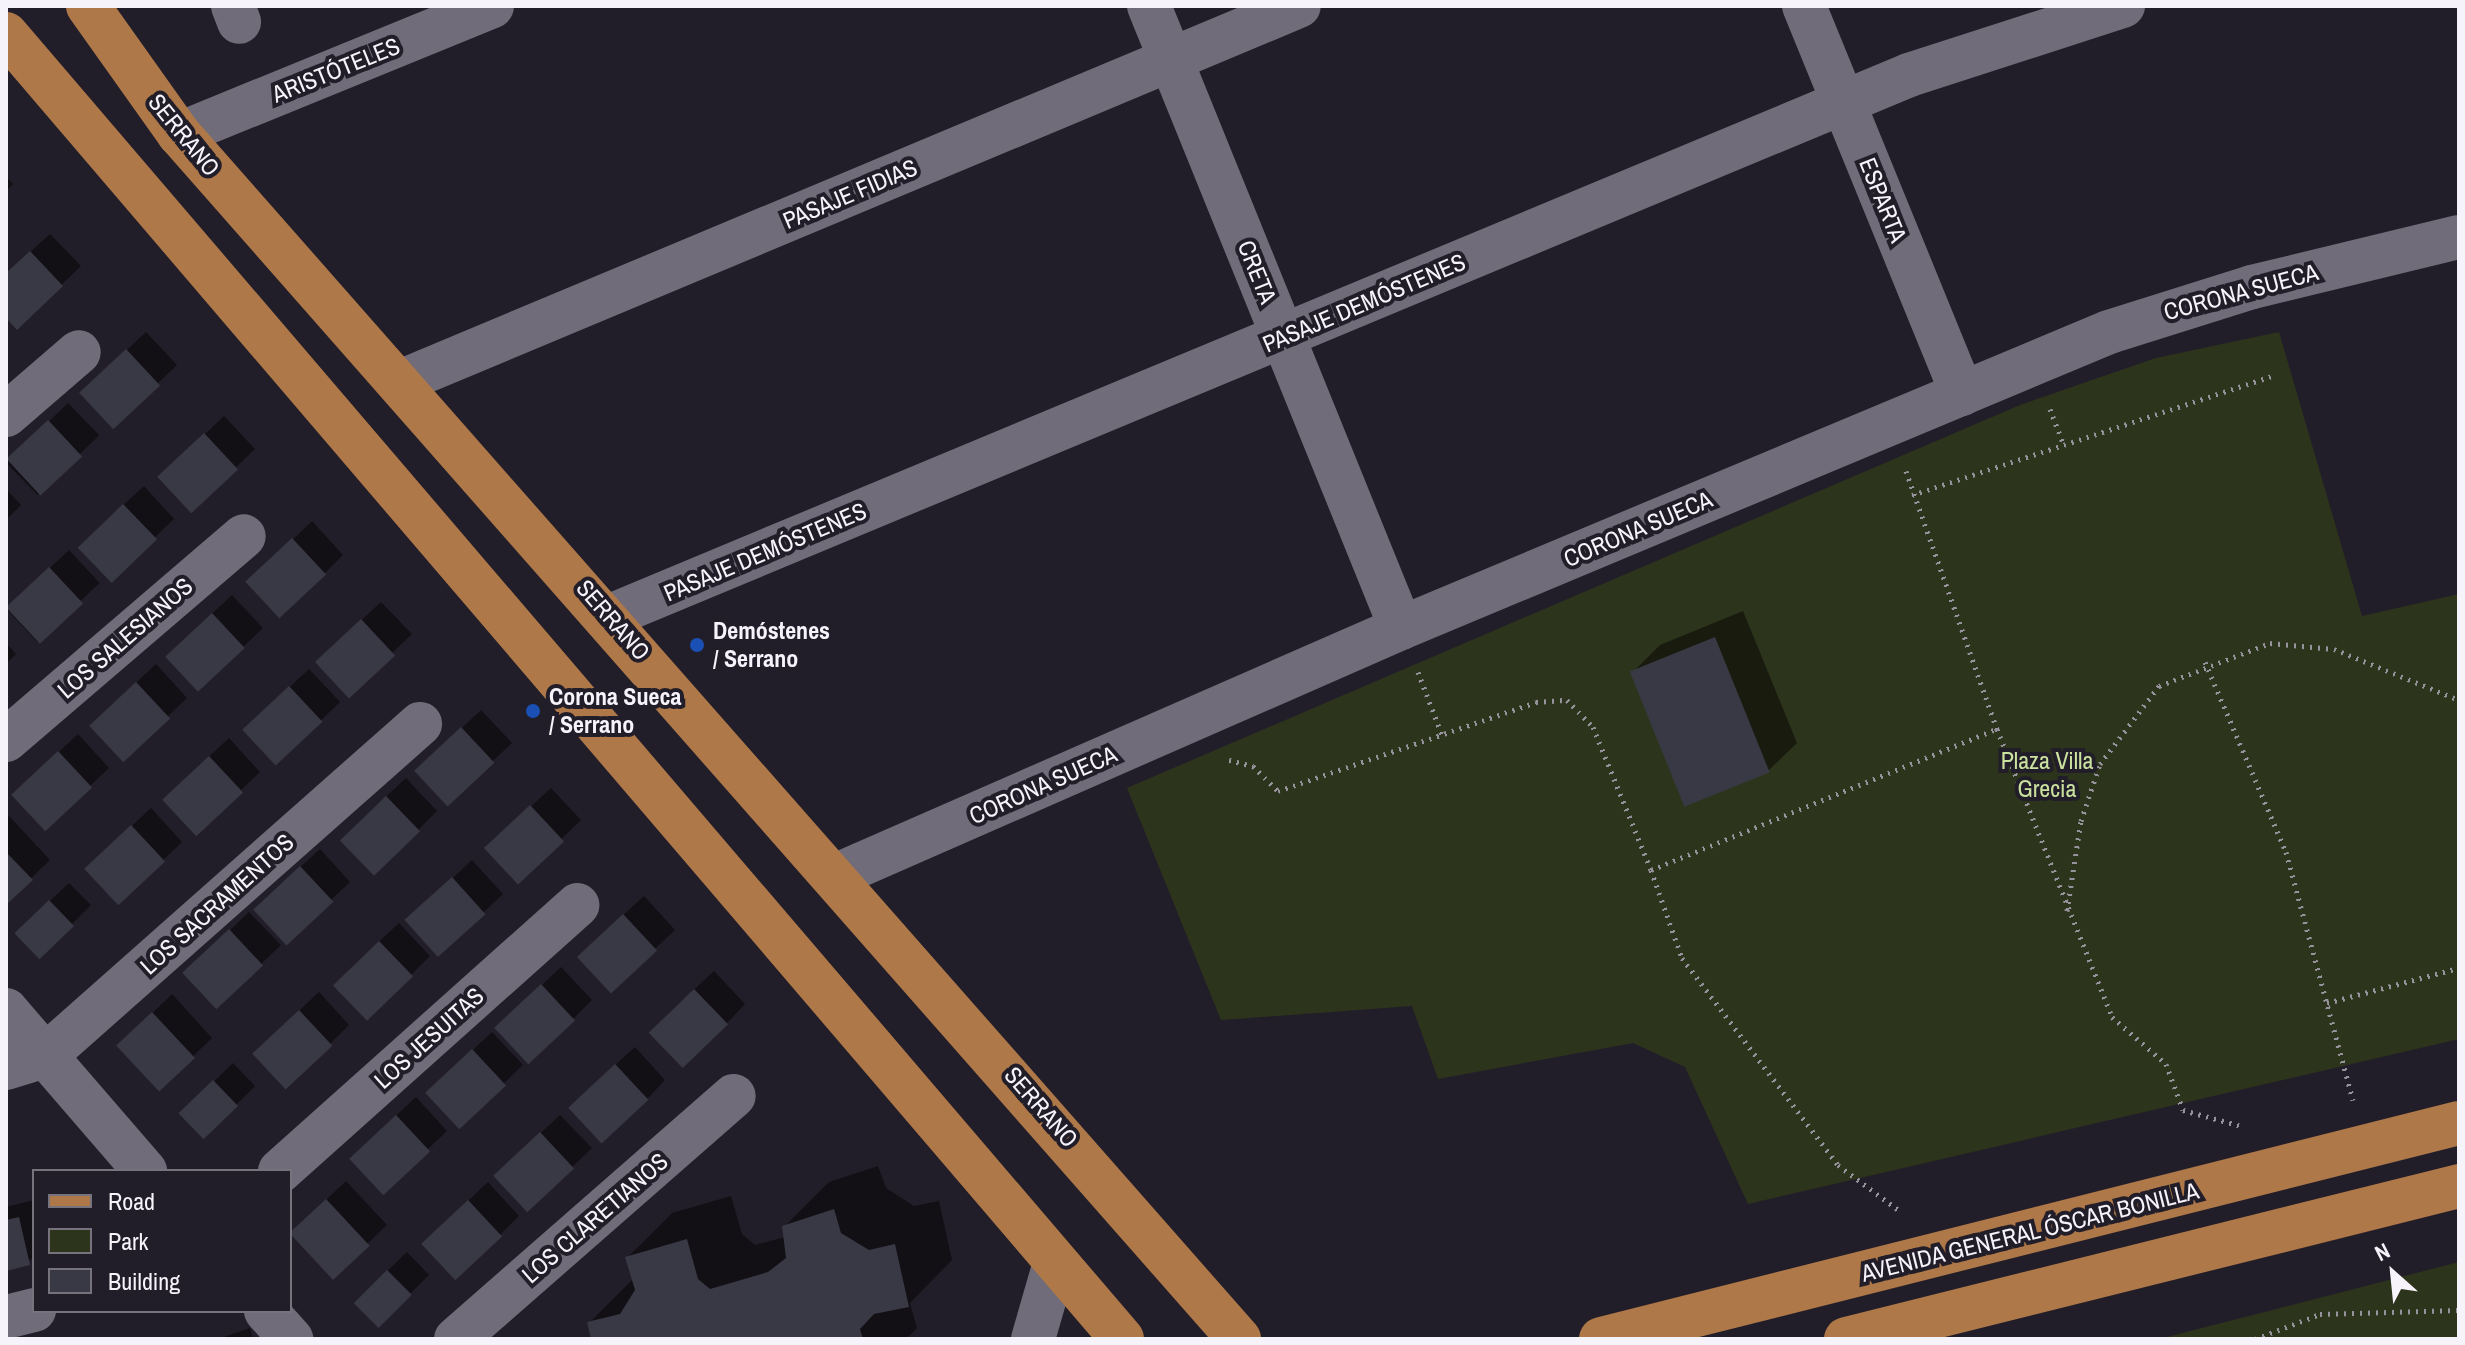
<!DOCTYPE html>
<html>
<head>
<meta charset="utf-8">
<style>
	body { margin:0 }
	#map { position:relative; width:2465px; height:1345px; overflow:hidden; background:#221e29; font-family:"Archivo Narrow",sans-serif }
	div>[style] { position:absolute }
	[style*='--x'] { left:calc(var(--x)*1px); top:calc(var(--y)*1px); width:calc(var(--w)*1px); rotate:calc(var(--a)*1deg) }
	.green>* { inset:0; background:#2d341c }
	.shadow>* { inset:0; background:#0007; transform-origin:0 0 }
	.building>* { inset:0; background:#393945; transform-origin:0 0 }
	.path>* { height:5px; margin-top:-2.5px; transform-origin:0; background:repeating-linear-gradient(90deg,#96939c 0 2px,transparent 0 8px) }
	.minor>* { height:44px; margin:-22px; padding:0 22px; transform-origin:22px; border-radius:22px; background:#706c79 }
	.major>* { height:44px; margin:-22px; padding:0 22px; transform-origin:22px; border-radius:22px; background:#af7849 }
	.dots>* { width:22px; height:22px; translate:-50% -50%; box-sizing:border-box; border:4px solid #221e29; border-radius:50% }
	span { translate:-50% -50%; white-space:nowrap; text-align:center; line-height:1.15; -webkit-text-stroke:8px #221e29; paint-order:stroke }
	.street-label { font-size:24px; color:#f6f3fb }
	.poi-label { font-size:24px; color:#f6f3fb; font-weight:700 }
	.left { translate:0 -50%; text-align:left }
	.park-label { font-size:24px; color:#cbe29f }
	.frame { position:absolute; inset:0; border:8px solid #f6f3fb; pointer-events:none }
	.legend { position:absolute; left:32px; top:1169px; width:260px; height:144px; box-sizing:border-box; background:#221e29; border:2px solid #77737d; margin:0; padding:10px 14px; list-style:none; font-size:24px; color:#f6f3fb }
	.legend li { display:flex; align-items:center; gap:16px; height:40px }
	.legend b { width:40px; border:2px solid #77737d }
	.north { position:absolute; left:2353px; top:1233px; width:80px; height:80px; -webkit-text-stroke:6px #221e29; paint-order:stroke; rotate:333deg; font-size:22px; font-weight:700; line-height:32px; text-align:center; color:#f6f3fb }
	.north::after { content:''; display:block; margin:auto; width:28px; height:36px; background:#f6f3fb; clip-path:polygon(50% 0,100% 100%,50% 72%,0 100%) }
</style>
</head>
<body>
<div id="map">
	<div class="green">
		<div style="clip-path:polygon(2279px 332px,2362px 616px,2459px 594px,2459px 1039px,1748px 1204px,1685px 1067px,1633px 1043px,1438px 1079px,1412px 1006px,1221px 1020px,1127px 788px,2020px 405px,2156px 358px)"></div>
		<div style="clip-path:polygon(2459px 1262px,2459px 1339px,2159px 1339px)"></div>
	</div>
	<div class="shadow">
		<div style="clip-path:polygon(6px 177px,13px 184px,6px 191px)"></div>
		<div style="clip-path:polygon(50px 234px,81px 266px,17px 327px,6px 315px,6px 274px)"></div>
		<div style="clip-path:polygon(146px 332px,177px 365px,113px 426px,101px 374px)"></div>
		<div style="left:68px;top:403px;width:45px;height:86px;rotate:46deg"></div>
		<div style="clip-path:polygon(224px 416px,255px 449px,191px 510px,179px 459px)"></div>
		<div style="clip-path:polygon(144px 486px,174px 519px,111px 579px,98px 528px)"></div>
		<div style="clip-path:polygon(6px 489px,21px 505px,6px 520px)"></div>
		<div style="clip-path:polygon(312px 521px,343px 555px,324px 574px,268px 564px)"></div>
		<div style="left:69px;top:550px;width:45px;height:86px;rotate:47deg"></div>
		<div style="clip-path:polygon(232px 595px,263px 628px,199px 689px,187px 637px)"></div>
		<div style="clip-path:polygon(381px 602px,412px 634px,348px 695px,336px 644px)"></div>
		<div style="clip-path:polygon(1743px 611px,1797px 743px,1769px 770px,1688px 803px,1633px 672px,1660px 645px)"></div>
		<div style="clip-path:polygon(6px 643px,16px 654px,6px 664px)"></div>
		<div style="clip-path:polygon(156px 664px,187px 698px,168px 716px,111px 706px)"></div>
		<div style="clip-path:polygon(309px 669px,340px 702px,276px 763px,264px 711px)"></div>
		<div style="clip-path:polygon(481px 710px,512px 743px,448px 803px,436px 752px)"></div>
		<div style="clip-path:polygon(78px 734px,109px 768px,90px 786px,33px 776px)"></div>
		<div style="clip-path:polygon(229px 738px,260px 772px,241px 790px,184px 780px)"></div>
		<div style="clip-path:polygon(406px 778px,437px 811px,418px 830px,361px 820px)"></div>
		<div style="clip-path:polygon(551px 788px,581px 820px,518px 881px,505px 830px)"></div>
		<div style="clip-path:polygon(151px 808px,182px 842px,163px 860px,106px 850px)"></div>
		<div style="clip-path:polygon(9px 816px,50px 860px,6px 902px,6px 819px)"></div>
		<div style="clip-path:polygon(320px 849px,350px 882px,286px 942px,274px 891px)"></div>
		<div style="clip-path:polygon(472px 860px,503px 894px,439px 954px,427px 902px)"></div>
		<div style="clip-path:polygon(69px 883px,91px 905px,40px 956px,36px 914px)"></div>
		<div style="clip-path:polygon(644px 896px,675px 930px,611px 990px,598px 938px)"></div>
		<div style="clip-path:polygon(249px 912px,281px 945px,217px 1006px,205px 954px)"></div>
		<div style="clip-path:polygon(399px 923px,430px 956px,411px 975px,354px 965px)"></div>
		<div style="clip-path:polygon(561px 967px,592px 1000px,573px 1019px,516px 1009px)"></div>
		<div style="clip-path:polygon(714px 971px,745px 1004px,727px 1023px,669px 1013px)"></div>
		<div style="clip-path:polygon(319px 992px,349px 1025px,286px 1087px,274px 1034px)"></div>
		<div style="clip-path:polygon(172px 994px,212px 1038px,159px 1089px,138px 1027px)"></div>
		<div style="clip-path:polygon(492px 1032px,523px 1065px,459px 1126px,447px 1074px)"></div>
		<div style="clip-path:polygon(635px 1047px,665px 1080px,647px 1099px,589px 1089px)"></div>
		<div style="clip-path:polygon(233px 1063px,255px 1086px,236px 1105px,181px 1113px)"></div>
		<div style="clip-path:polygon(416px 1097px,447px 1131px,428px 1149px,371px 1139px)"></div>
		<div style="clip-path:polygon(560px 1115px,592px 1148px,528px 1209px,515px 1157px)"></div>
		<div style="clip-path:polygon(878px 1166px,886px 1188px,914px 1206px,939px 1201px,952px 1260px,910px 1303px,917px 1328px,906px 1339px,593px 1339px,589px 1323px,633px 1279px,627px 1258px,672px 1213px,731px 1196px,742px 1234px,755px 1245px,785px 1237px,784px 1227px,829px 1182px)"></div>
		<div style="clip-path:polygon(346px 1181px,387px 1225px,333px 1276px,311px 1214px)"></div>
		<div style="clip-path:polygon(488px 1182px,519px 1216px,500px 1235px,443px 1224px)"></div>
		<div style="clip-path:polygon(34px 1200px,34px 1258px,6px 1269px,6px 1207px)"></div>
		<div style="clip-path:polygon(407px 1252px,429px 1275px,378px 1326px,375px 1283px)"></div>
		<div style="clip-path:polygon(250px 1328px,253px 1339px,218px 1339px)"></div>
	</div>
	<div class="building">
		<div style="clip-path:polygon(30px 251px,63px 286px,17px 330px,6px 318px,6px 273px)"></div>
		<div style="left:126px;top:349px;width:50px;height:64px;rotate:47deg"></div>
		<div style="left:48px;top:420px;width:50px;height:57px;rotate:47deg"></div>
		<div style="left:204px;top:433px;width:50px;height:64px;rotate:47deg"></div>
		<div style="left:123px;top:504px;width:49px;height:63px;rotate:46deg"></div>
		<div style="left:292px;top:538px;width:50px;height:64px;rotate:47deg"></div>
		<div style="left:49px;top:567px;width:50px;height:59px;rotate:47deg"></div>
		<div style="left:212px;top:613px;width:48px;height:64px;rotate:47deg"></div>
		<div style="left:361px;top:619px;width:50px;height:63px;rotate:47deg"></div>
		<div style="left:1715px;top:637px;width:146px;height:92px;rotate:68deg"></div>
		<div style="left:136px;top:682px;width:50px;height:64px;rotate:47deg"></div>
		<div style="left:289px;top:686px;width:49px;height:64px;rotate:47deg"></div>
		<div style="left:461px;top:727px;width:49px;height:64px;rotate:47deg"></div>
		<div style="left:58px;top:751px;width:50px;height:64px;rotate:47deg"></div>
		<div style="left:209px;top:756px;width:50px;height:64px;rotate:47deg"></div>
		<div style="left:386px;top:796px;width:49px;height:64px;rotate:46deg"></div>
		<div style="left:530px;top:805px;width:50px;height:63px;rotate:47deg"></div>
		<div style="left:131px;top:825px;width:50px;height:64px;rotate:47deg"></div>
		<div style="clip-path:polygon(6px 852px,33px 880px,6px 905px)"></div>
		<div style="left:300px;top:866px;width:49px;height:64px;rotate:47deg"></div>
		<div style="left:452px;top:877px;width:50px;height:64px;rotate:48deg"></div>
		<div style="left:49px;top:900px;width:36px;height:48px;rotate:46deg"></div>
		<div style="left:623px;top:914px;width:50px;height:63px;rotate:47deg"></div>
		<div style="left:229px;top:929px;width:50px;height:64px;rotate:47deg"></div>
		<div style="left:379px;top:941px;width:49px;height:64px;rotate:46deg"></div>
		<div style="left:541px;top:984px;width:50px;height:64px;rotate:47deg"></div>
		<div style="left:694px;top:989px;width:49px;height:63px;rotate:46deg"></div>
		<div style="left:299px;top:1010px;width:49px;height:64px;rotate:47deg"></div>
		<div style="left:152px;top:1012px;width:63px;height:49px;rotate:47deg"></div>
		<div style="left:472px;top:1049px;width:50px;height:64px;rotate:47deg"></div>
		<div style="left:615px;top:1064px;width:49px;height:64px;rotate:47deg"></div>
		<div style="left:213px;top:1080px;width:36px;height:48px;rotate:46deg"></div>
		<div style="left:396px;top:1115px;width:50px;height:64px;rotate:47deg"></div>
		<div style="left:540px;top:1132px;width:50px;height:64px;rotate:47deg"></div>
		<div style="left:326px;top:1199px;width:64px;height:50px;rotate:47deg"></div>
		<div style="left:468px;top:1200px;width:50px;height:64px;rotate:47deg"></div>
		<div style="clip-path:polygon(834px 1209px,841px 1233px,869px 1250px,895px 1244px,909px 1307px,874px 1314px,860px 1329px,863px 1339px,591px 1339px,587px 1322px,620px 1314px,635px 1290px,625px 1257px,687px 1239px,698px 1279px,710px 1289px,768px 1272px,786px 1258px,782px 1226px)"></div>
		<div style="clip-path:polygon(19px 1217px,30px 1265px,6px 1271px,6px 1220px)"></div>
		<div style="left:387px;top:1270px;width:35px;height:47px;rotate:45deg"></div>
	</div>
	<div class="path">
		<div style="--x:2050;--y:409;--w:39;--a:69"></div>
		<div style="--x:1906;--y:471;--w:274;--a:70.6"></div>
		<div style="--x:1997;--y:729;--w:310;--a:68.2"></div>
		<div style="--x:2112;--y:1017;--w:72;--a:41"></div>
		<div style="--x:2166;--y:1064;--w:49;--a:69.7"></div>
		<div style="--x:2183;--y:1110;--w:60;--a:15.4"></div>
		<div style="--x:1912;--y:495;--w:378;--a:-18.3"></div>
		<div style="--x:2205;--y:662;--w:207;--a:66.9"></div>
		<div style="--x:2286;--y:852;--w:257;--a:74.9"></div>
		<div style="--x:1418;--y:672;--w:67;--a:69.1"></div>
		<div style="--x:1229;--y:760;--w:25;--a:14"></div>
		<div style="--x:1253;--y:766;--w:35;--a:45"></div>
		<div style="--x:1278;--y:791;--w:273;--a:-19"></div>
		<div style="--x:1536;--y:702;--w:31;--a:-4"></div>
		<div style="--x:1567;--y:700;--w:37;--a:46"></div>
		<div style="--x:1593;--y:727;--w:154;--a:67.9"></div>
		<div style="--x:1651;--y:870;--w:374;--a:-22.2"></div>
		<div style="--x:1651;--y:870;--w:93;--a:70.6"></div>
		<div style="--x:1682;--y:958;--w:259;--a:53"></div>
		<div style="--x:1838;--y:1165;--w:77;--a:36.6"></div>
		<div style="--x:2067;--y:911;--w:91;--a:-81.2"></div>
		<div style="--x:2081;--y:821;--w:60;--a:-71.6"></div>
		<div style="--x:2100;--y:764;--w:98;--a:-52.9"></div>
		<div style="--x:2159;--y:686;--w:119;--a:-21.2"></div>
		<div style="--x:2270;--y:643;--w:64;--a:5.4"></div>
		<div style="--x:2334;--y:649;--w:135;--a:22.2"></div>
		<div style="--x:2327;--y:1003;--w:137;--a:-14.9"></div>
		<div style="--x:2255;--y:1339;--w:70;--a:-21"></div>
		<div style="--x:2320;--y:1314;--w:139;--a:-1.6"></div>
	</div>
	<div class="minor">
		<div style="--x:233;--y:6;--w:17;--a:69"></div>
		<div style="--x:1149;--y:6;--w:671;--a:67.94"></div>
		<div style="--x:1804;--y:6;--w:419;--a:67.8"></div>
		<div style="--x:179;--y:134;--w:338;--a:-22.2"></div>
		<div style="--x:402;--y:381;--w:972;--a:-22.69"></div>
		<div style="--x:6;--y:415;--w:96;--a:-40.8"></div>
		<div style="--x:610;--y:616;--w:1407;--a:-22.61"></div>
		<div style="--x:1909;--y:75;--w:225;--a:-17.9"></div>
		<div style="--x:6;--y:740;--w:313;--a:-40.6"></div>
		<div style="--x:837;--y:875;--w:616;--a:-23.65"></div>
		<div style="--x:1401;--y:628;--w:767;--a:-22.69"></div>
		<div style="--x:2109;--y:332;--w:150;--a:-17.5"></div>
		<div style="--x:2252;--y:287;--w:213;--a:-13.6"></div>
		<div style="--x:6;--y:1010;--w:213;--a:49.2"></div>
		<div style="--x:6;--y:1068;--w:41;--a:-17.1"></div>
		<div style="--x:45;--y:1056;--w:501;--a:-41.52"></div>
		<div style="--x:280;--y:1171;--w:399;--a:-41.8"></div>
		<div style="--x:266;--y:1311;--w:38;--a:48"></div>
		<div style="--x:6;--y:1317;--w:29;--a:-14"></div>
		<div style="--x:456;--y:1339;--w:369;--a:-41.2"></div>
		<div style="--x:1033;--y:1339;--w:79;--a:-73.9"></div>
	</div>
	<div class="major">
		<div style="--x:88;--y:6;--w:157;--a:54.6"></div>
		<div style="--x:179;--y:134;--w:1605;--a:48.66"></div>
		<div style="--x:6;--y:34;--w:1717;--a:49.46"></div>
		<div style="--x:1601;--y:1339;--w:885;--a:-14.13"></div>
		<div style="--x:1846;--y:1339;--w:632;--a:-14.01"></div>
	</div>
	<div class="dots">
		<div style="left:697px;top:645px;background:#1a4fb4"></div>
		<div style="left:533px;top:711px;background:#1a4fb4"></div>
	</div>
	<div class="street-label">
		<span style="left:336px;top:70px;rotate:-22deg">ARISTÓTELES</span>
		<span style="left:184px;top:135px;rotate:51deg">SERRANO</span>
		<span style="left:850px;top:194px;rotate:-23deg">PASAJE FIDIAS</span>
		<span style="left:1883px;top:200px;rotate:68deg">ESPARTA</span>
		<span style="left:1257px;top:272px;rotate:68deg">CRETA</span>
		<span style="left:2241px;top:292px;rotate:-15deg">CORONA SUECA</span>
		<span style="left:1364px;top:303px;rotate:-23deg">PASAJE DEMÓSTENES</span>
		<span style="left:1638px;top:529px;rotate:-23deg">CORONA SUECA</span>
		<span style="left:765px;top:552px;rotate:-23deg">PASAJE DEMÓSTENES</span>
		<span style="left:613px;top:620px;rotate:49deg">SERRANO</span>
		<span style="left:125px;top:638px;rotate:-41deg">LOS SALESIANOS</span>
		<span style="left:1043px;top:785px;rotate:-24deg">CORONA SUECA</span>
		<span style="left:217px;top:904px;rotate:-42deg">LOS SACRAMENTOS</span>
		<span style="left:429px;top:1038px;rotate:-42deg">LOS JESUITAS</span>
		<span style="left:1041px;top:1107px;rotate:49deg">SERRANO</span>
		<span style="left:595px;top:1218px;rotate:-41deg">LOS CLARETIANOS</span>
		<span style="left:2030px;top:1232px;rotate:-14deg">AVENIDA GENERAL ÓSCAR BONILLA</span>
	</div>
	<div class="poi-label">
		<span class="left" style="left:713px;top:645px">Demóstenes<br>/ Serrano</span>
		<span class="left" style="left:549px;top:711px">Corona Sueca<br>/ Serrano</span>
	</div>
	<div class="park-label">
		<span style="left:2047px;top:775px">Plaza Villa<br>Grecia</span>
	</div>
	<div class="frame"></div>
	<ul class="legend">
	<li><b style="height:10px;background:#af7849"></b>Road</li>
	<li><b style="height:22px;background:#2d341c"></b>Park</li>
	<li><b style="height:22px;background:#393945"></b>Building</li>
	</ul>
	<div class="north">N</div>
</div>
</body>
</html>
